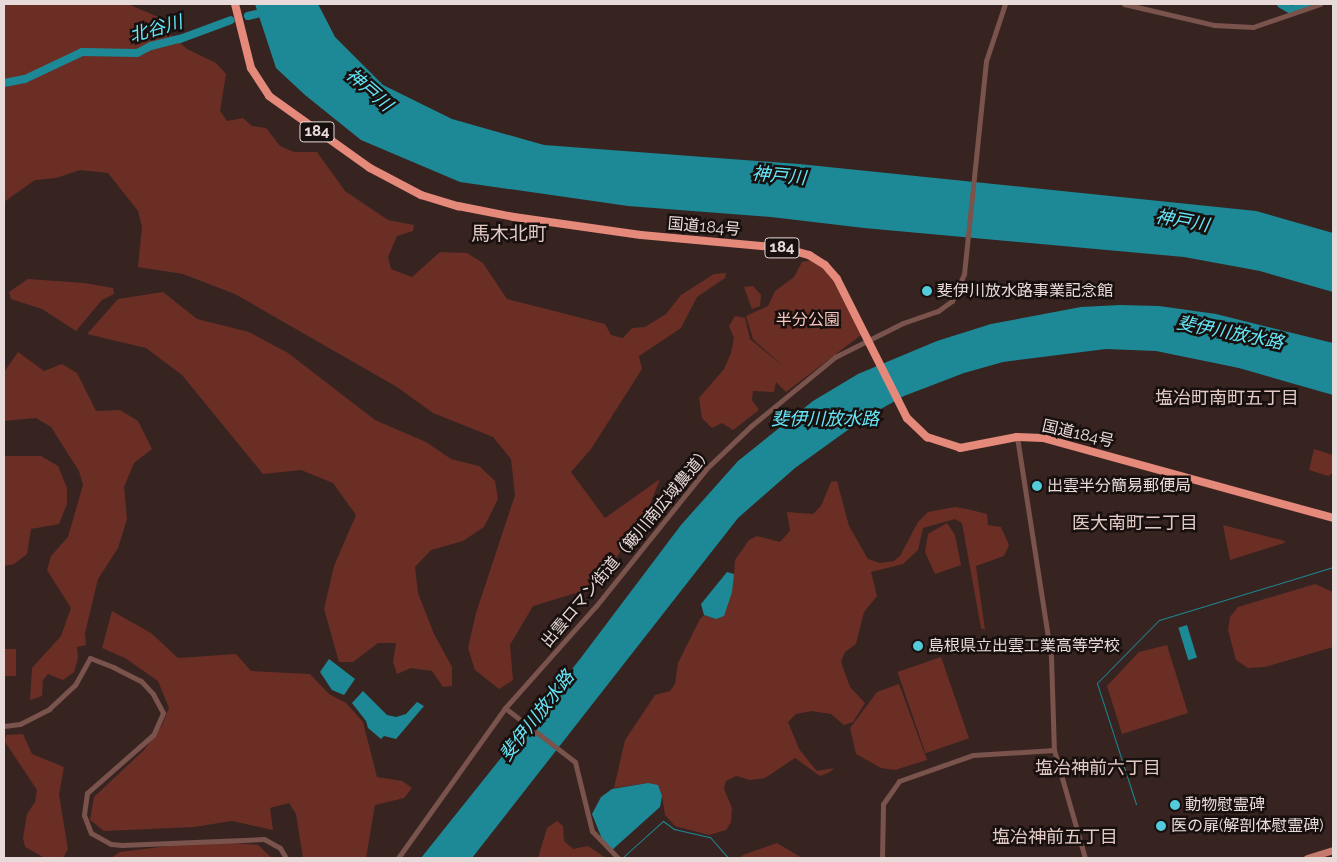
<!DOCTYPE html>
<html>
<head>
<meta charset="utf-8">
<style>
	body { margin:0 }
	#map { position:relative; width:1337px; height:862px; overflow:hidden; background:#372421; font-family:Raleway,"Noto Sans JP",sans-serif }
	div>[style] { position:absolute }
	[style*='--x'] { left:calc(var(--x)*1px); top:calc(var(--y)*1px); width:calc(var(--w)*1px); rotate:calc(var(--a)*1deg) }
	.green>* { inset:0; background:#6a2e25; transform-origin:0 0 }
	.water>* { inset:0; background:#1d8996; transform-origin:0 0 }
	.stream>* { height:1px; margin:-0.5px; padding:0 0.5px; transform-origin:0.5px; border-radius:0.5px; background:#1d8996 }
	.river>* { height:8px; margin:-4px; padding:0 4px; transform-origin:4px; border-radius:4px; background:#1d8996 }
	.minor>* { height:5px; margin:-2.5px; padding:0 2.5px; transform-origin:2.5px; border-radius:2.5px; background:#79534c }
	.major>* { height:7px; margin:-3.5px; padding:0 3.5px; transform-origin:3.5px; border-radius:3.5px; background:#c67a6d }
	.highway>* { height:8px; margin:-4px; padding:0 4px; transform-origin:4px; border-radius:4px; background:#e5897a }
	.dots>* { width:14px; height:14px; translate:-50% -50%; box-sizing:border-box; border:2px solid #18100e; border-radius:50% }
	span { translate:-50% -50%; white-space:nowrap; text-align:center; line-height:1.15; -webkit-text-stroke:5px #18100e; paint-order:stroke }
	.shield-label span { padding:1px 4px; background:#18100e; border:1px solid; border-radius:4px; -webkit-text-stroke-width:0 }
	.shield-label { font-size:15px; color:#e7dad8; font-weight:700 }
	.street-label { font-size:16px; color:#e7dad8 }
	.poi-label { font-size:16px; color:#e7dad8 }
	.left { translate:0 -50%; text-align:left }
	.park-label { font-size:16px; color:#f9c7be }
	.water-label { font-size:18px; color:#65e7f9; font-style:italic }
	.neighbourhood-label { font-size:18px; color:#e3c9c4 }
	.quarter-label { font-size:19px; color:#e3c9c4 }
	.frame { position:absolute; inset:0; border:5px solid #e7dad8; pointer-events:none }
</style>
</head>
<body>
<div id="map">
	<div class="green">
		<div style="clip-path:polygon(4px 4px,128px 4px,165px 20px,166px 31px,187px 49px,216px 63px,226px 74px,220px 111px,227px 121px,243px 118px,252px 126px,266px 128px,280px 146px,294px 152px,317px 152px,345px 191px,388px 220px,414px 225px,413px 231px,397px 236px,388px 257px,391px 269px,412px 277px,440px 252px,467px 253px,483px 263px,507px 299px,605px 324px,611px 335px,623px 338px,632px 328px,645px 327px,666px 314px,681px 295px,714px 274px,726px 273px,725px 278px,697px 297px,681px 328px,639px 356px,642px 369px,591px 449px,571px 472px,605px 518px,660px 479px,647px 512px,610px 567px,589px 589px,533px 606px,510px 645px,513px 680px,499px 689px,475px 670px,468px 648px,476px 613px,515px 495px,511px 459px,493px 437px,433px 413px,397px 387px,235px 294px,183px 274px,138px 267px,142px 227px,138px 211px,108px 173px,80px 170px,56px 178px,35px 180px,4px 202px)"></div>
		<div style="clip-path:polygon(812px 260px,832px 276px,861px 335px,786px 392px,776px 382px,774px 392px,753px 391px,752px 400px,759px 410px,733px 430px,722px 423px,712px 428px,702px 418px,699px 398px,724px 369px,731px 353px,734px 338px,729px 326px,735px 316px,745px 318px,750px 339px,784px 367px,753px 339px,746px 316px,768px 306px,775px 291px,794px 277px,802px 262px)"></div>
		<div style="clip-path:polygon(28px 279px,84px 283px,113px 288px,114px 294px,102px 300px,76px 331px,42px 309px,11px 299px,9px 292px)"></div>
		<div style="clip-path:polygon(753px 286px,761px 295px,760px 306px,752px 309px,744px 287px)"></div>
		<div style="clip-path:polygon(163px 292px,197px 319px,249px 332px,288px 353px,375px 420px,426px 442px,451px 459px,479px 466px,495px 481px,498px 499px,484px 527px,463px 541px,431px 550px,415px 567px,418px 593px,434px 634px,452px 667px,452px 686px,443px 687px,432px 671px,411px 668px,397px 674px,393px 662px,396px 643px,378px 643px,353px 662px,339px 662px,324px 609px,334px 566px,356px 515px,333px 483px,301px 470px,263px 474px,182px 375px,146px 348px,87px 334px,118px 299px)"></div>
		<div style="clip-path:polygon(18px 352px,44px 371px,62px 364px,77px 373px,96px 411px,120px 410px,138px 421px,152px 449px,134px 463px,124px 487px,127px 519px,118px 548px,98px 579px,85px 633px,86px 645px,77px 647px,78px 658px,74px 672px,63px 680px,48px 674px,43px 680px,42px 696px,30px 700px,32px 668px,61px 636px,71px 608px,47px 570px,51px 556px,68px 537px,83px 485px,79px 471px,51px 427px,36px 418px,4px 421px,4px 372px)"></div>
		<div style="clip-path:polygon(1314px 449px,1333px 455px,1333px 473px,1328px 476px,1309px 470px)"></div>
		<div style="clip-path:polygon(4px 456px,41px 456px,58px 466px,67px 488px,67px 504px,59px 524px,31px 529px,27px 554px,14px 564px,4px 566px)"></div>
		<div style="clip-path:polygon(837px 481px,849px 526px,868px 559px,880px 563px,894px 561px,900px 556px,918px 522px,928px 512px,955px 507px,967px 509px,987px 514px,988px 525px,1001px 527px,1009px 545px,1004px 556px,976px 566px,985px 630px,981px 628px,962px 523px,955px 519px,923px 528px,918px 550px,903px 564px,871px 572px,877px 596px,864px 612px,856px 644px,845px 652px,841px 662px,850px 687px,865px 703px,853px 722px,844px 725px,831px 714px,811px 711px,796px 714px,788px 722px,799px 749px,811px 764px,817px 771px,834px 768px,830px 772px,820px 776px,795px 758px,765px 778px,750px 780px,736px 776px,726px 781px,724px 789px,732px 808px,731px 822px,726px 830px,709px 835px,675px 826px,665px 815px,662px 796px,648px 783px,614px 788px,625px 740px,655px 695px,670px 691px,675px 684px,678px 663px,700px 619px,704px 615px,716px 619px,734px 574px,735px 560px,749px 540px,757px 536px,780px 542px,790px 531px,787px 512px,813px 514px,821px 506px,831px 482px)"></div>
		<div style="clip-path:polygon(947px 523px,955px 535px,961px 565px,935px 574px,925px 552px,928px 534px)"></div>
		<div style="clip-path:polygon(1223px 525px,1285px 541px,1284px 543px,1230px 560px)"></div>
		<div style="clip-path:polygon(1315px 584px,1333px 592px,1333px 647px,1265px 667px,1248px 668px,1236px 660px,1228px 630px,1230px 617px,1238px 607px)"></div>
		<div style="clip-path:polygon(112px 611px,151px 633px,178px 658px,236px 654px,251px 671px,310px 674px,329px 694px,346px 703px,363px 722px,377px 777px,402px 781px,412px 788px,404px 798px,375px 805px,366px 858px,303px 858px,296px 814px,289px 803px,270px 808px,273px 830px,232px 821px,194px 827px,104px 831px,90px 820px,94px 797px,144px 750px,162px 725px,169px 708px,158px 681px,125px 658px,102px 648px)"></div>
		<div style="clip-path:polygon(1167px 645px,1188px 713px,1122px 734px,1107px 686px,1139px 652px)"></div>
		<div style="left:4px;top:649px;width:12px;height:27px"></div>
		<div style="left:941px;top:657px;width:86px;height:46px;rotate:71deg"></div>
		<div style="clip-path:polygon(899px 684px,927px 760px,895px 770px,881px 768px,856px 754px,850px 728px,877px 692px)"></div>
		<div style="clip-path:polygon(23px 734px,32px 754px,64px 767px,59px 795px,68px 849px,63px 858px,45px 858px,25px 847px,23px 838px,27px 814px,35px 802px,37px 790px,5px 742px,6px 735px)"></div>
		<div style="clip-path:polygon(557px 821px,563px 826px,564px 841px,573px 849px,588px 846px,606px 858px,538px 858px,547px 828px)"></div>
		<div style="clip-path:polygon(208px 841px,258px 845px,272px 858px,111px 858px,120px 852px)"></div>
		<div style="clip-path:polygon(777px 843px,802px 858px,739px 858px,743px 855px)"></div>
	</div>
	<div class="water">
		<div style="clip-path:polygon(255px 4px,318px 4px,335px 37px,383px 85px,452px 119px,544px 145px,799px 164px,1256px 211px,1333px 233px,1333px 292px,1260px 271px,1184px 257px,864px 228px,771px 217px,628px 206px,460px 182px,361px 140px,305px 95px,276px 68px)"></div>
		<div style="clip-path:polygon(1120px 305px,1159px 306px,1216px 314px,1333px 343px,1333px 395px,1239px 368px,1156px 351px,1106px 349px,1003px 362px,964px 373px,904px 396px,863px 419px,795px 468px,738px 518px,472px 858px,421px 858px,580px 659px,681px 525px,738px 461px,813px 401px,858px 374px,937px 341px,991px 324px,1081px 307px)"></div>
		<div style="clip-path:polygon(727px 572px,734px 574px,732px 592px,724px 616px,716px 619px,704px 615px,701px 604px)"></div>
		<div style="left:1187px;top:625px;width:34px;height:9px;rotate:73deg"></div>
		<div style="clip-path:polygon(329px 659px,355px 679px,344px 695px,332px 690px,320px 672px)"></div>
		<div style="clip-path:polygon(363px 691px,387px 715px,396px 717px,406px 714px,417px 702px,424px 706px,396px 739px,384px 736px,381px 739px,368px 728px,366px 721px,352px 703px)"></div>
		<div style="clip-path:polygon(648px 783px,658px 785px,662px 796px,660px 807px,612px 850px,602px 839px,592px 814px,601px 797px,612px 789px)"></div>
	</div>
	<div class="stream">
		<div style="--x:1136;--y:804;--w:127;--a:-107.9"></div>
		<div style="--x:1097;--y:683;--w:88;--a:-45.5"></div>
		<div style="--x:1159;--y:620;--w:182;--a:-16.9"></div>
		<div style="--x:623;--y:857;--w:54;--a:-42"></div>
		<div style="--x:663;--y:821;--w:14;--a:36"></div>
		<div style="--x:674;--y:829;--w:37;--a:13"></div>
		<div style="--x:710;--y:837;--w:28;--a:49"></div>
	</div>
	<div class="river">
		<div style="--x:1281;--y:4;--w:12;--a:31"></div>
		<div style="--x:1291;--y:10;--w:18;--a:-19"></div>
		<div style="--x:248;--y:16;--w:21;--a:-14"></div>
		<div style="--x:4;--y:83;--w:21;--a:-11"></div>
		<div style="--x:25;--y:79;--w:63;--a:-25.3"></div>
		<div style="--x:82;--y:52;--w:55;--a:1"></div>
		<div style="--x:137;--y:53;--w:16;--a:-27"></div>
		<div style="--x:151;--y:46;--w:30;--a:-14"></div>
		<div style="--x:180;--y:39;--w:54;--a:-20.4"></div>
	</div>
	<div class="minor">
		<div style="--x:1124;--y:4;--w:92;--a:13.1"></div>
		<div style="--x:1214;--y:25;--w:39;--a:3"></div>
		<div style="--x:1253;--y:27;--w:71;--a:-18.9"></div>
		<div style="--x:1017;--y:437;--w:223;--a:81.2"></div>
		<div style="--x:1051;--y:657;--w:93;--a:88.2"></div>
		<div style="--x:1054;--y:750;--w:112;--a:74"></div>
		<div style="--x:505;--y:708;--w:88;--a:37.6"></div>
		<div style="--x:575;--y:762;--w:71;--a:76.2"></div>
		<div style="--x:592;--y:831;--w:37;--a:46"></div>
		<div style="--x:4;--y:726;--w:16;--a:-7"></div>
		<div style="--x:20;--y:724;--w:33;--a:-27"></div>
		<div style="--x:49;--y:709;--w:35;--a:-43"></div>
		<div style="--x:75;--y:685;--w:31;--a:-61"></div>
		<div style="--x:90;--y:658;--w:25;--a:21"></div>
		<div style="--x:113;--y:667;--w:31;--a:27"></div>
		<div style="--x:141;--y:681;--w:18;--a:47"></div>
		<div style="--x:153;--y:694;--w:21;--a:62"></div>
		<div style="--x:163;--y:713;--w:24;--a:114"></div>
		<div style="--x:153;--y:735;--w:88;--a:138.7"></div>
		<div style="--x:87;--y:793;--w:22;--a:98"></div>
		<div style="--x:84;--y:815;--w:19;--a:69"></div>
		<div style="--x:91;--y:833;--w:23;--a:29"></div>
		<div style="--x:111;--y:844;--w:11;--a:5"></div>
		<div style="--x:122;--y:845;--w:142;--a:-2.4"></div>
		<div style="--x:264;--y:839;--w:18;--a:29"></div>
		<div style="--x:280;--y:848;--w:12;--a:59"></div>
		<div style="--x:398;--y:858;--w:184;--a:-54.5"></div>
		<div style="--x:505;--y:708;--w:137;--a:-48.3"></div>
		<div style="--x:596;--y:606;--w:176;--a:-51.2"></div>
		<div style="--x:706;--y:469;--w:62;--a:-43.7"></div>
		<div style="--x:751;--y:426;--w:109;--a:-39.4"></div>
		<div style="--x:835;--y:357;--w:76;--a:-26.6"></div>
		<div style="--x:903;--y:323;--w:37;--a:-19"></div>
		<div style="--x:938;--y:311;--w:17;--a:-36"></div>
		<div style="--x:952;--y:301;--w:30;--a:-66"></div>
		<div style="--x:964;--y:274;--w:214;--a:-84.1"></div>
		<div style="--x:986;--y:61;--w:60;--a:-71.6"></div>
		<div style="--x:882;--y:858;--w:54;--a:-88.9"></div>
		<div style="--x:883;--y:804;--w:28;--a:-55"></div>
		<div style="--x:899;--y:781;--w:78;--a:-19.4"></div>
		<div style="--x:973;--y:755;--w:81;--a:-3.5"></div>
	</div>
	<div class="major">
		<div style="--x:1307;--y:858;--w:27;--a:-17"></div>
	</div>
	<div class="highway">
		<div style="--x:235;--y:4;--w:66;--a:76"></div>
		<div style="--x:251;--y:68;--w:33;--a:57"></div>
		<div style="--x:269;--y:96;--w:124;--a:35.5"></div>
		<div style="--x:370;--y:168;--w:58;--a:27.9"></div>
		<div style="--x:421;--y:195;--w:39;--a:17"></div>
		<div style="--x:458;--y:206;--w:57;--a:11.1"></div>
		<div style="--x:514;--y:217;--w:128;--a:8.1"></div>
		<div style="--x:641;--y:235;--w:144;--a:5.2"></div>
		<div style="--x:784;--y:248;--w:26;--a:16"></div>
		<div style="--x:809;--y:255;--w:19;--a:32"></div>
		<div style="--x:825;--y:265;--w:18;--a:49"></div>
		<div style="--x:837;--y:279;--w:156;--a:63.3"></div>
		<div style="--x:907;--y:418;--w:28;--a:44"></div>
		<div style="--x:927;--y:437;--w:35;--a:18"></div>
		<div style="--x:960;--y:448;--w:58;--a:-10.9"></div>
		<div style="--x:1017;--y:437;--w:26;--a:2"></div>
		<div style="--x:1043;--y:438;--w:301;--a:15.4"></div>
	</div>
	<div class="dots">
		<div style="left:927px;top:291px;background:#53cbdb"></div>
		<div style="left:1037px;top:486px;background:#53cbdb"></div>
		<div style="left:918px;top:646px;background:#53cbdb"></div>
		<div style="left:1175px;top:805px;background:#53cbdb"></div>
		<div style="left:1161px;top:826px;background:#53cbdb"></div>
	</div>
	<div class="shield-label">
		<span style="left:317px;top:132px">184</span>
		<span style="left:782px;top:248px">184</span>
	</div>
	<div class="street-label">
		<span style="left:704px;top:227px;rotate:5deg">国道184号</span>
		<span style="left:1078px;top:434px;rotate:13deg">国道184号</span>
		<span style="left:627px;top:547px;rotate:-50deg">出雲ロマン街道（簸川南広域農道）</span>
	</div>
	<div class="poi-label">
		<span class="left" style="left:937px;top:291px">斐伊川放水路事業記念館</span>
		<span class="left" style="left:1047px;top:486px">出雲半分簡易郵便局</span>
		<span class="left" style="left:928px;top:646px">島根県立出雲工業高等学校</span>
		<span class="left" style="left:1185px;top:805px">動物慰霊碑</span>
		<span class="left" style="left:1171px;top:826px">医の扉(解剖体慰霊碑)</span>
	</div>
	<div class="park-label">
		<span style="left:808px;top:320px">半分公園</span>
	</div>
	<div class="water-label">
		<span style="left:156px;top:29px;rotate:-16deg">北谷川</span>
		<span style="left:369px;top:90px;rotate:41deg">神戸川</span>
		<span style="left:779px;top:176px;rotate:5deg">神戸川</span>
		<span style="left:1182px;top:221px;rotate:10deg">神戸川</span>
		<span style="left:1230px;top:333px;rotate:11deg">斐伊川放水路</span>
		<span style="left:825px;top:419px">斐伊川放水路</span>
		<span style="left:537px;top:716px;rotate:-52deg">斐伊川放水路</span>
	</div>
	<div class="neighbourhood-label">
		<span style="left:1227px;top:398px">塩冶町南町五丁目</span>
		<span style="left:1135px;top:523px">医大南町二丁目</span>
		<span style="left:1098px;top:768px">塩冶神前六丁目</span>
		<span style="left:1055px;top:837px">塩冶神前五丁目</span>
	</div>
	<div class="quarter-label">
		<span style="left:509px;top:234px">馬木北町</span>
	</div>
	<div class="frame"></div>
</div>
</body>
</html>
